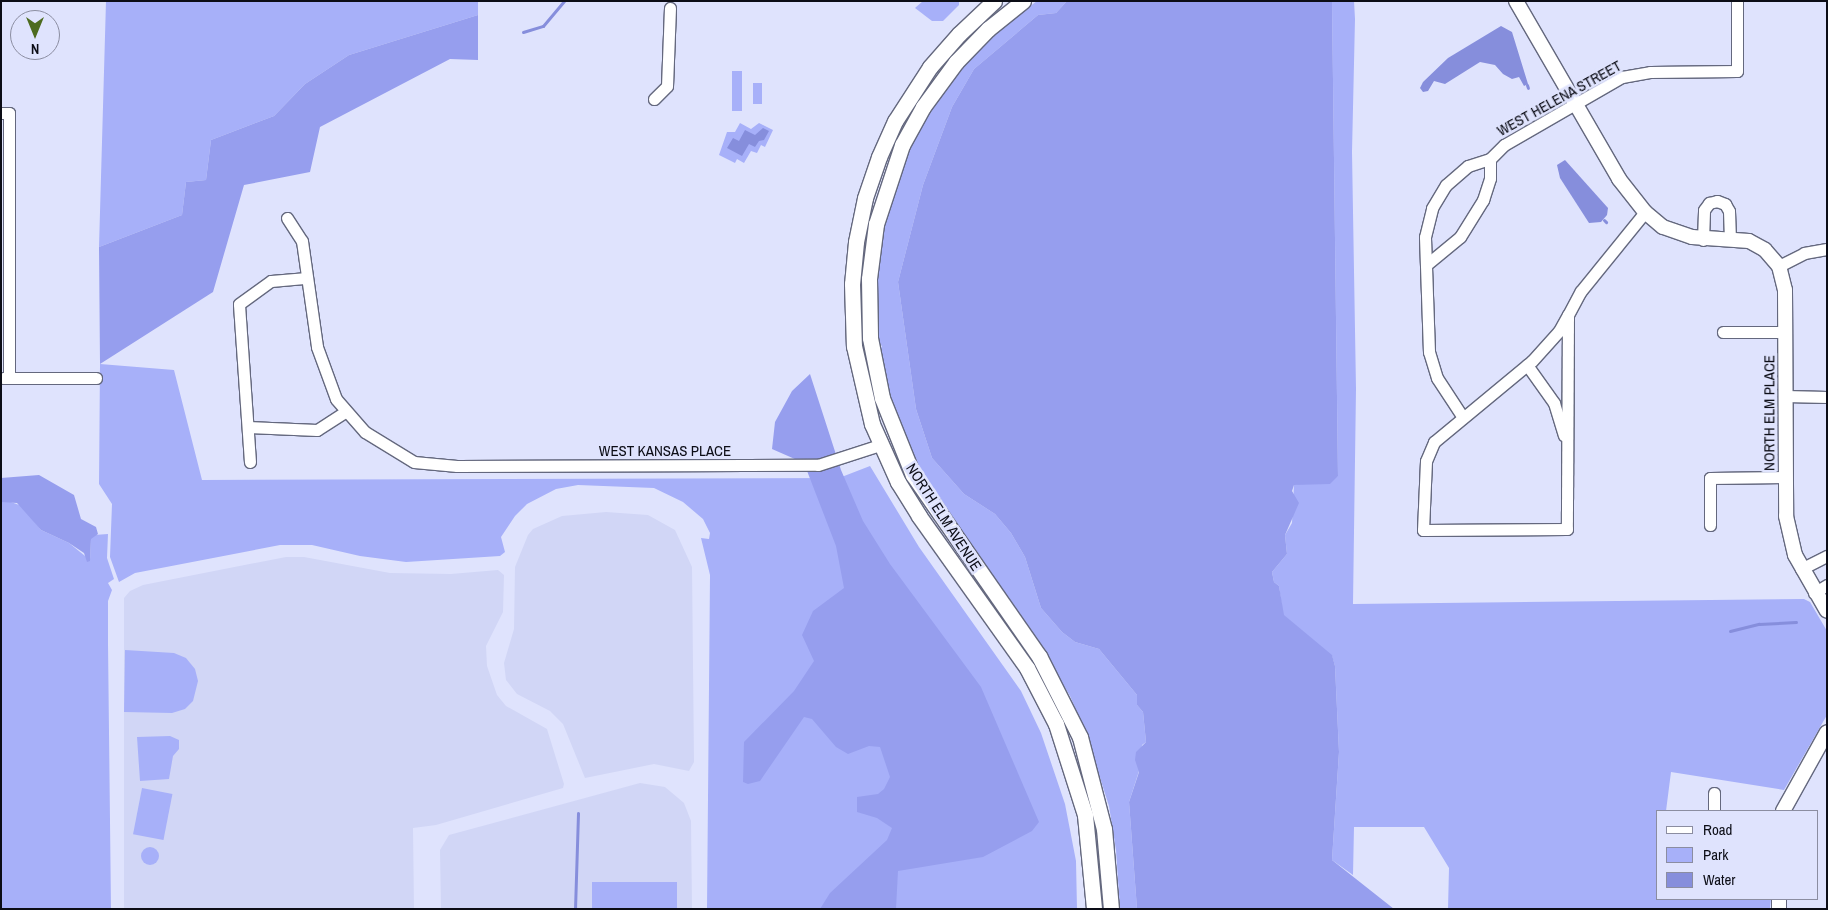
<!DOCTYPE html>
<html>
<head>
<meta charset="utf-8">
<style>
	body { margin:0 }
	#map { position:relative; width:1828px; height:910px; overflow:hidden; background:#dfe3fd; font-family:"Archivo Narrow",sans-serif }
	div>[style] { position:absolute }
	[style*='--x'] { left:calc(var(--x)*1px); top:calc(var(--y)*1px); width:calc(var(--w)*1px); rotate:calc(var(--a)*1deg) }
	.built>* { inset:0; background:#d1d6f6 }
	.green>* { inset:0; background:#a7b0f9; transform-origin:0 0 }
	.round { border-radius:50% }
	.forest>* { inset:0; background:#969eee }
	.water>* { inset:0; background:#868edc }
	.stream>* { height:3px; margin:-1.5px; padding:0 1.5px; transform-origin:1.5px; border-radius:1.5px; background:#868edc }
	.roads { filter:drop-shadow(1px 0 #64687e) drop-shadow(-1px 0 #64687e) drop-shadow(0 1px #64687e) drop-shadow(0 -1px #64687e) }
	.minor>* { height:11px; margin:-5.5px; padding:0 5.5px; transform-origin:5.5px; border-radius:5.5px; background:#fff }
	.tertiary>* { height:14px; margin:-7px; padding:0 7px; transform-origin:7px; border-radius:7px; background:#fff }
	.secondary>* { height:15px; margin:-7.5px; padding:0 7.5px; transform-origin:7.5px; border-radius:7.5px; background:#fff }
	span { translate:-50% -50%; white-space:nowrap; text-align:center; line-height:1.15; -webkit-text-stroke:5px #dfe3fd; paint-order:stroke }
	.street-label { font-size:15px; color:#0c0d16 }
	.frame { position:absolute; inset:0; border:2px solid #0c0d16; pointer-events:none }
	.legend { position:absolute; left:1656px; top:810px; width:162px; height:90px; box-sizing:border-box; background:#dfe3fd; border:1px solid #8b8da1; margin:0; padding:6px 9px; list-style:none; font-size:15px; color:#0c0d16 }
	.legend li { display:flex; align-items:center; gap:10px; height:25px }
	.legend b { width:25px; border:1px solid #8b8da1 }
	.north { position:absolute; left:10px; top:10px; width:50px; height:50px; box-sizing:border-box; background:#dfe3fd; border:1px solid #8b8da1; border-radius:50%; rotate:180deg; font-size:14px; font-weight:700; line-height:20px; text-align:center; color:#0c0d16 }
	.north::after { content:''; display:block; margin:auto; width:18px; height:22px; background:#4d6b1f; clip-path:polygon(50% 0,100% 100%,50% 72%,0 100%) }
</style>
</head>
<body>
<div id="map">
	<div class="built">
		<div style="clip-path:polygon(606px 512px,648px 515px,675px 530px,692px 567px,694px 762px,689px 771px,654px 764px,585px 778px,563px 724px,550px 711px,517px 694px,506px 680px,504px 663px,514px 629px,515px 567px,528px 535px,533px 529px,562px 516px)"></div>
		<div style="clip-path:polygon(286px 557px,304px 557px,390px 573px,451px 574px,498px 570px,504px 575px,503px 612px,486px 646px,487px 666px,497px 695px,506px 706px,547px 729px,564px 784px,563px 788px,436px 825px,413px 828px,414px 909px,124px 909px,124px 598px,130px 591px,143px 585px)"></div>
		<div style="clip-path:polygon(640px 783px,665px 787px,684px 803px,691px 821px,692px 909px,441px 909px,440px 850px,449px 835px)"></div>
	</div>
	<div class="green">
		<div style="clip-path:polygon(106px 1px,478px 1px,478px 15px,349px 55px,305px 84px,274px 116px,211px 140px,206px 180px,186px 182px,182px 215px,99px 247px)"></div>
		<div style="clip-path:polygon(923px 1px,959px 1px,959px 5px,943px 21px,932px 21px,915px 8px)"></div>
		<div style="clip-path:polygon(1037px 1px,1067px 1px,1056px 13px,1038px 15px,974px 69px,952px 107px,923px 185px,898px 282px,916px 409px,932px 458px,964px 494px,995px 514px,1011px 533px,1025px 557px,1041px 608px,1062px 632px,1075px 642px,1099px 649px,1137px 695px,1137px 705px,1143px 712px,1146px 742px,1142px 745px,1139px 771px,1129px 802px,1137px 909px,1120px 909px,1116px 850px,1109px 806px,1085px 731px,1070px 696px,1028px 627px,919px 471px,889px 397px,880px 350px,882px 346px,878px 343px,876px 302px,882px 232px,890px 200px,913px 141px,939px 97px,967px 61px,999px 30px)"></div>
		<div style="clip-path:polygon(1332px 1px,1354px 1px,1355px 19px,1352px 152px,1356px 389px,1353px 604px,1804px 599px,1810px 602px,1827px 631px,1827px 715px,1784px 790px,1671px 772px,1666px 811px,1657px 811px,1657px 899px,1771px 899px,1770px 909px,1448px 909px,1449px 868px,1424px 827px,1354px 827px,1353px 875px,1332px 860px,1339px 752px,1335px 666px,1332px 656px,1283px 615px,1279px 586px,1274px 582px,1272px 572px,1287px 554px,1285px 535px,1292px 523px,1294px 485px,1338px 476px)"></div>
		<div style="left:732px;top:71px;width:10px;height:40px"></div>
		<div style="left:762px;top:83px;width:21px;height:9px;rotate:90deg"></div>
		<div style="clip-path:polygon(740px 123px,751px 129px,759px 123px,773px 130px,765px 147px,761px 145px,757px 153px,751px 151px,744px 163px,737px 159px,735px 163px,719px 155px,727px 132px,735px 132px)"></div>
		<div style="clip-path:polygon(100px 364px,174px 370px,202px 480px,839px 478px,870px 466px,919px 547px,1021px 691px,1041px 733px,1065px 804px,1076px 861px,1077px 909px,707px 909px,710px 575px,701px 538px,709px 539px,710px 533px,703px 519px,683px 502px,654px 488px,578px 485px,556px 489px,527px 504px,515px 516px,501px 537px,505px 552px,500px 556px,406px 562px,360px 556px,312px 545px,280px 545px,135px 573px,119px 582px,110px 557px,112px 504px,99px 484px)"></div>
		<div style="clip-path:polygon(8px 501px,22px 506px,41px 530px,69px 543px,90px 560px,91px 538px,94px 535px,108px 534px,107px 558px,114px 579px,108px 583px,112px 590px,108px 601px,108px 643px,111px 909px,1px 909px,1px 502px)"></div>
		<div style="clip-path:polygon(125px 650px,174px 653px,186px 658px,195px 669px,198px 681px,193px 701px,185px 709px,172px 713px,124px 712px)"></div>
		<div style="clip-path:polygon(170px 736px,179px 740px,179px 749px,173px 756px,169px 779px,140px 781px,137px 737px)"></div>
		<div style="left:142px;top:788px;width:31px;height:47px;rotate:11deg"></div>
		<div class="round" style="left:141px;top:847px;width:18px;height:18px"></div>
		<div style="left:677px;top:882px;width:27px;height:85px;rotate:90deg"></div>
	</div>
	<div class="forest">
		<div style="clip-path:polygon(1067px 1px,1332px 1px,1338px 476px,1330px 484px,1294px 485px,1292px 491px,1299px 503px,1285px 535px,1287px 554px,1272px 572px,1274px 582px,1279px 586px,1284px 615px,1332px 655px,1335px 666px,1339px 752px,1332px 860px,1394px 909px,1137px 909px,1129px 802px,1139px 772px,1135px 760px,1136px 752px,1146px 742px,1143px 712px,1137px 705px,1137px 695px,1099px 649px,1075px 642px,1062px 632px,1041px 608px,1025px 557px,1011px 533px,995px 514px,964px 494px,932px 458px,916px 409px,898px 282px,923px 185px,952px 107px,974px 69px,1038px 15px,1056px 13px)"></div>
		<div style="clip-path:polygon(478px 15px,478px 60px,450px 59px,320px 127px,310px 172px,244px 185px,213px 292px,100px 364px,99px 247px,182px 215px,186px 182px,206px 180px,211px 140px,274px 116px,305px 84px,349px 55px)"></div>
		<div style="clip-path:polygon(810px 374px,841px 470px,863px 521px,890px 564px,981px 687px,1039px 822px,1032px 831px,983px 857px,898px 871px,896px 909px,820px 909px,830px 893px,887px 840px,892px 828px,877px 818px,857px 812px,857px 797px,878px 794px,884px 789px,890px 777px,880px 747px,869px 746px,848px 754px,836px 747px,812px 719px,804px 717px,760px 781px,748px 784px,743px 782px,744px 742px,794px 691px,814px 661px,802px 635px,813px 611px,844px 588px,836px 546px,804px 463px,772px 449px,775px 422px,792px 391px)"></div>
		<div style="clip-path:polygon(39px 475px,74px 495px,81px 519px,96px 527px,98px 534px,91px 539px,90px 561px,87px 562px,84px 553px,69px 543px,41px 530px,17px 503px,1px 502px,1px 478px)"></div>
	</div>
	<div class="water">
		<div style="clip-path:polygon(1501px 26px,1512px 32px,1528px 84px,1524px 86px,1519px 77px,1512px 79px,1503px 74px,1495px 65px,1480px 62px,1445px 84px,1434px 81px,1428px 91px,1423px 92px,1420px 88px,1423px 82px,1448px 58px)"></div>
		<div style="clip-path:polygon(763px 128px,769px 131px,764px 140px,759px 141px,755px 147px,749px 144px,742px 156px,727px 148px,733px 138px,739px 141px,745px 130px,755px 135px)"></div>
		<div style="clip-path:polygon(1565px 160px,1608px 208px,1607px 215px,1601px 222px,1589px 223px,1560px 178px,1557px 165px)"></div>
	</div>
	<div class="stream">
		<div style="--x:523;--y:32;--w:21;--a:-17"></div>
		<div style="--x:543;--y:26;--w:33;--a:-50"></div>
		<div style="--x:1527;--y:85;--w:3;--a:72"></div>
		<div style="--x:1604;--y:220;--w:3;--a:45"></div>
		<div style="--x:1730;--y:631;--w:30;--a:-14"></div>
		<div style="--x:1759;--y:624;--w:37;--a:-3"></div>
		<div style="--x:575;--y:909;--w:96;--a:-88.2"></div>
	</div>
	<div class="roads">
		<div class="minor">
			<div style="--x:654;--y:99;--w:18;--a:-45"></div>
			<div style="--x:667;--y:86;--w:78;--a:-87.8"></div>
			<div style="--x:1;--y:113;--w:8;--a:0"></div>
			<div style="--x:9;--y:113;--w:265;--a:90"></div>
			<div style="--x:287;--y:218;--w:27;--a:57"></div>
			<div style="--x:302;--y:241;--w:107;--a:81.9"></div>
			<div style="--x:317;--y:347;--w:55;--a:69.9"></div>
			<div style="--x:336;--y:399;--w:44;--a:48.7"></div>
			<div style="--x:365;--y:432;--w:57;--a:31.5"></div>
			<div style="--x:414;--y:462;--w:43;--a:5.3"></div>
			<div style="--x:457;--y:466;--w:361;--a:-0.2"></div>
			<div style="--x:818;--y:465;--w:65;--a:-17.9"></div>
			<div style="--x:1703;--y:240;--w:30;--a:-88"></div>
			<div style="--x:1704;--y:210;--w:9;--a:-54"></div>
			<div style="--x:1709;--y:203;--w:8;--a:-14"></div>
			<div style="--x:1717;--y:201;--w:9;--a:21"></div>
			<div style="--x:1725;--y:204;--w:8;--a:60"></div>
			<div style="--x:1729;--y:211;--w:29;--a:88"></div>
			<div style="--x:1426;--y:265;--w:44;--a:-39.5"></div>
			<div style="--x:1460;--y:237;--w:44;--a:-58.1"></div>
			<div style="--x:1483;--y:200;--w:23;--a:-72"></div>
			<div style="--x:1490;--y:178;--w:19;--a:-90"></div>
			<div style="--x:1779;--y:266;--w:28;--a:-27"></div>
			<div style="--x:1804;--y:253;--w:23;--a:-10"></div>
			<div style="--x:1568;--y:315;--w:214;--a:90.3"></div>
			<div style="--x:1567;--y:529;--w:144;--a:179.6"></div>
			<div style="--x:1423;--y:530;--w:69;--a:-87.5"></div>
			<div style="--x:1426;--y:461;--w:21;--a:-67"></div>
			<div style="--x:1434;--y:442;--w:127;--a:-39.6"></div>
			<div style="--x:1532;--y:361;--w:40;--a:-48"></div>
			<div style="--x:1559;--y:331;--w:18;--a:-61"></div>
			<div style="--x:1568;--y:315;--w:27;--a:-62"></div>
			<div style="--x:1581;--y:291;--w:102;--a:-51"></div>
			<div style="--x:1723;--y:332;--w:62;--a:0"></div>
			<div style="--x:1527;--y:365;--w:47;--a:54.6"></div>
			<div style="--x:1554;--y:403;--w:34;--a:73"></div>
			<div style="--x:3;--y:378;--w:93;--a:0"></div>
			<div style="--x:1785;--y:396;--w:42;--a:1.4"></div>
			<div style="--x:1462;--y:416;--w:45;--a:-123.3"></div>
			<div style="--x:1437;--y:378;--w:27;--a:-107"></div>
			<div style="--x:1429;--y:352;--w:115;--a:-92"></div>
			<div style="--x:1425;--y:237;--w:30;--a:-76"></div>
			<div style="--x:1432;--y:208;--w:27;--a:-59"></div>
			<div style="--x:1446;--y:185;--w:29;--a:-41"></div>
			<div style="--x:1468;--y:166;--w:23;--a:-18"></div>
			<div style="--x:1490;--y:159;--w:20;--a:-45"></div>
			<div style="--x:1504;--y:145;--w:136;--a:-30"></div>
			<div style="--x:1622;--y:77;--w:28;--a:-10"></div>
			<div style="--x:1650;--y:72;--w:87;--a:-0.7"></div>
			<div style="--x:1737;--y:71;--w:70;--a:-90"></div>
			<div style="--x:248;--y:427;--w:69;--a:2.5"></div>
			<div style="--x:317;--y:430;--w:33;--a:-33"></div>
			<div style="--x:250;--y:462;--w:158;--a:-94"></div>
			<div style="--x:239;--y:304;--w:39;--a:-36"></div>
			<div style="--x:271;--y:281;--w:36;--a:-5"></div>
			<div style="--x:1710;--y:525;--w:47;--a:-90"></div>
			<div style="--x:1710;--y:478;--w:75;--a:-0.8"></div>
			<div style="--x:1801;--y:569;--w:29;--a:-27"></div>
			<div style="--x:1814;--y:593;--w:15;--a:-32"></div>
			<div style="--x:1714;--y:811;--w:18;--a:-90"></div>
		</div>
		<div class="tertiary">
			<div style="--x:1516;--y:1;--w:206;--a:59.9"></div>
			<div style="--x:1619;--y:179;--w:42;--a:51.8"></div>
			<div style="--x:1645;--y:212;--w:23;--a:40"></div>
			<div style="--x:1663;--y:227;--w:31;--a:19"></div>
			<div style="--x:1692;--y:237;--w:57;--a:4"></div>
			<div style="--x:1749;--y:241;--w:18;--a:29"></div>
			<div style="--x:1765;--y:250;--w:21;--a:49"></div>
			<div style="--x:1779;--y:266;--w:25;--a:76"></div>
			<div style="--x:1785;--y:290;--w:226;--a:89.7"></div>
			<div style="--x:1786;--y:516;--w:40;--a:77"></div>
			<div style="--x:1795;--y:555;--w:64;--a:60.3"></div>
			<div style="--x:1783;--y:811;--w:90;--a:-60.9"></div>
			<div style="--x:1779;--y:909;--w:10;--a:-90"></div>
		</div>
		<div class="secondary">
			<div style="--x:994;--y:1;--w:48;--a:136.7"></div>
			<div style="--x:959;--y:34;--w:44;--a:131.3"></div>
			<div style="--x:930;--y:67;--w:64;--a:122.9"></div>
			<div style="--x:895;--y:121;--w:39;--a:114"></div>
			<div style="--x:879;--y:157;--w:43;--a:108.9"></div>
			<div style="--x:865;--y:198;--w:45;--a:101.6"></div>
			<div style="--x:856;--y:242;--w:42;--a:95.4"></div>
			<div style="--x:852;--y:284;--w:62;--a:88.2"></div>
			<div style="--x:854;--y:346;--w:80;--a:77"></div>
			<div style="--x:872;--y:424;--w:64;--a:65.9"></div>
			<div style="--x:898;--y:482;--w:40;--a:58"></div>
			<div style="--x:919;--y:516;--w:186;--a:54.6"></div>
			<div style="--x:1027;--y:668;--w:63;--a:62.6"></div>
			<div style="--x:1056;--y:724;--w:96;--a:72.3"></div>
			<div style="--x:1085;--y:815;--w:94;--a:84.5"></div>
			<div style="--x:1023;--y:1;--w:45;--a:141.3"></div>
			<div style="--x:988;--y:29;--w:46;--a:134.1"></div>
			<div style="--x:956;--y:62;--w:56;--a:126.3"></div>
			<div style="--x:923;--y:107;--w:43;--a:118.9"></div>
			<div style="--x:902;--y:145;--w:83;--a:108.2"></div>
			<div style="--x:876;--y:224;--w:55;--a:97.3"></div>
			<div style="--x:869;--y:279;--w:59;--a:89"></div>
			<div style="--x:870;--y:338;--w:61;--a:78.7"></div>
			<div style="--x:882;--y:398;--w:83;--a:68.1"></div>
			<div style="--x:913;--y:475;--w:221;--a:55.2"></div>
			<div style="--x:1039;--y:656;--w:91;--a:63.2"></div>
			<div style="--x:1080;--y:737;--w:95;--a:75.4"></div>
			<div style="--x:1104;--y:829;--w:80;--a:85"></div>
		</div>
	</div>
	<div class="street-label">
		<span style="left:1559px;top:98px;rotate:-29deg">WEST HELENA STREET</span>
		<span style="left:1769px;top:413px;rotate:-90deg">NORTH ELM PLACE</span>
		<span style="left:665px;top:451px">WEST KANSAS PLACE</span>
		<span style="left:944px;top:517px;rotate:57deg">NORTH ELM AVENUE</span>
	</div>
	<div class="frame"></div>
	<ul class="legend">
	<li><b style="height:6px;background:#fff"></b>Road</li>
	<li><b style="height:14px;background:#a7b0f9"></b>Park</li>
	<li><b style="height:14px;background:#868edc"></b>Water</li>
	</ul>
	<div class="north">N</div>
</div>
</body>
</html>
